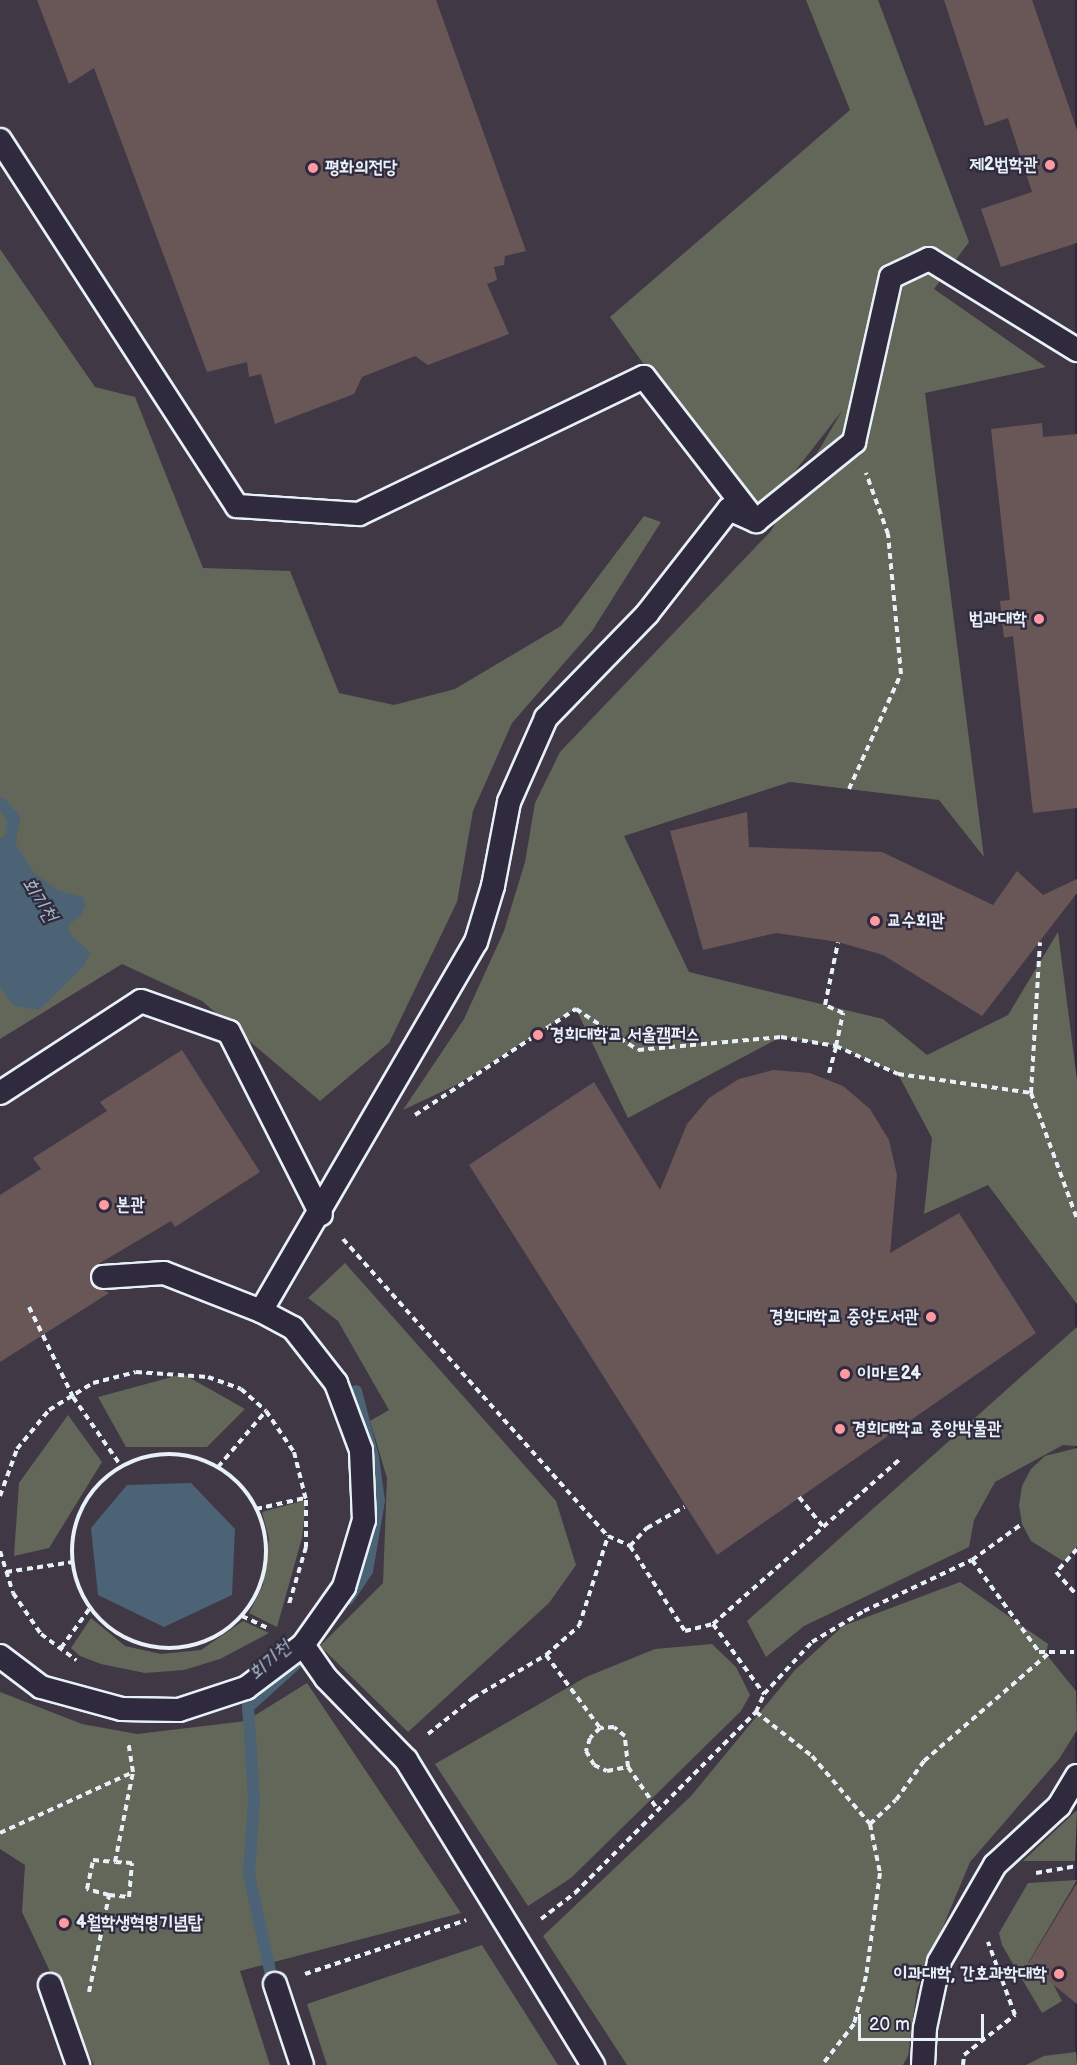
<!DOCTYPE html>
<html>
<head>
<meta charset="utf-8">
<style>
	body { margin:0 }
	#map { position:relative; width:1077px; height:2065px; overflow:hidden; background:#2f2a3d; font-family:"Balsamiq Sans","Poor Story",sans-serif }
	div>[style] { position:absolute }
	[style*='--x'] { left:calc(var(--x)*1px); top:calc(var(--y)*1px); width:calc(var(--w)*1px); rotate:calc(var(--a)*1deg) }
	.built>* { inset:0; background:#403845; transform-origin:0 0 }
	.green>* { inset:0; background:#636759 }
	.water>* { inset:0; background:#4b6375 }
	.stream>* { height:12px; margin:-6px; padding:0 6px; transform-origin:6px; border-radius:6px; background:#4b6375 }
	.building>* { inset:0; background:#695757 }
	.path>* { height:4px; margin-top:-2px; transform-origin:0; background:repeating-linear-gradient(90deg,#e8f1f8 0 6px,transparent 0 10.5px) }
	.path>.ring { margin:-2px; padding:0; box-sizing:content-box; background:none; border:4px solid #e8f1f8; border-radius:50% }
	.roads { filter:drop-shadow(2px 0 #e8f1f8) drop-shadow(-2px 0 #e8f1f8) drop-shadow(0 2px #e8f1f8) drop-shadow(0 -2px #e8f1f8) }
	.lane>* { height:22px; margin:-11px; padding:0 11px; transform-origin:11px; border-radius:11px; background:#2f2a3d }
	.dots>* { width:16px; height:16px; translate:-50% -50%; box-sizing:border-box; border:3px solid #2f2a3d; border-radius:50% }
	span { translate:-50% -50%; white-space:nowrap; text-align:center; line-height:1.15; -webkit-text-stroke:4.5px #2f2a3d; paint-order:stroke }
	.poi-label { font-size:18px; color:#e8f1f8; font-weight:700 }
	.right { translate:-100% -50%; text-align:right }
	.left { translate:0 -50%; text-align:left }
	.water-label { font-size:20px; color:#a9b8c4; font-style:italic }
	.scale { position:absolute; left:858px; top:2014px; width:126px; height:27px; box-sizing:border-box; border:3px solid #e8f1f8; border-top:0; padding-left:8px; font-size:18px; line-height:21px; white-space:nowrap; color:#e8f1f8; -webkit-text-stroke:4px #2f2a3d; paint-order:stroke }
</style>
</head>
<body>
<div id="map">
	<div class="built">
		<div style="left:0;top:0;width:1075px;height:2065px"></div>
	</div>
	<div class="green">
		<div style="clip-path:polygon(806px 0,878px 0,969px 242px,934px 289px,1046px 367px,925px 393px,984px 857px,939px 800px,790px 782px,624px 836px,689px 972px,883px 1019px,927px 1055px,1008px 1015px,1058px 932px,1077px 1080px,1077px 1304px,988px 1185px,924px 1214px,932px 1138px,898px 1074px,836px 1046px,781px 1037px,628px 1118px,576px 1009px,456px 1085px,403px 1110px,464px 1019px,504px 931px,525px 862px,535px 803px,560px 752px,771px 531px,842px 411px,756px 521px,610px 317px,850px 110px)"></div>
		<div style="clip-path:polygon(0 249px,95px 387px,135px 397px,203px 568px,290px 571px,339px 693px,394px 705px,455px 689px,561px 626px,644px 516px,661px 522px,592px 631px,512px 723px,473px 811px,457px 902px,389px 1043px,320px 1101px,202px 1001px,122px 964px,0 1039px)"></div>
		<div style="clip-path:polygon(345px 1263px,556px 1501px,576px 1565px,549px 1603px,408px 1732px,320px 1646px,383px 1583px,387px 1478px,370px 1421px,389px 1410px,338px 1321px,308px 1298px)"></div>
		<div style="clip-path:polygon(1077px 1327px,1077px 1446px,1063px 1445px,995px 1482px,974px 1520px,969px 1547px,804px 1626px,766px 1657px,747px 1621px)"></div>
		<div style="clip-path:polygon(183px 1374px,245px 1409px,207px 1447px,126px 1447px,98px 1397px)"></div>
		<div style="clip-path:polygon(68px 1415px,102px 1462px,49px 1548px,14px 1556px,19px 1483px)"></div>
		<div style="clip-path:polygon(1077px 1448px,1077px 1547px,1063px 1561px,1031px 1541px,1022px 1524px,1019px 1505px,1022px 1486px,1031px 1469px,1045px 1456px)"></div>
		<div style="clip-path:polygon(306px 1500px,302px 1538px,277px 1627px,249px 1613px,263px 1585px,269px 1539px,262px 1512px)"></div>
		<div style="clip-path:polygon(960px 1582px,1048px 1644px,1046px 1654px,1076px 1691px,1077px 1730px,1059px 1759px,970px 1862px,917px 1989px,908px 2056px,903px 2065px,627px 2065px,543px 1936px,691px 1796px,795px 1670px,843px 1626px)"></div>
		<div style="clip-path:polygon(91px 1618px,125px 1646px,161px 1654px,201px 1650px,243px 1621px,269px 1633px,220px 1659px,184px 1670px,145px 1673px,101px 1664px,80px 1656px,71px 1648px)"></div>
		<div style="clip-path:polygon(712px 1644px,736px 1667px,750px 1695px,741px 1711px,571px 1878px,528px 1906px,435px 1764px,586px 1677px,655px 1649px)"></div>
		<div style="clip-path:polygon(307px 1683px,461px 1913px,240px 1971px,270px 2065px,94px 2065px,22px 1912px,25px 1865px,0 1849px,0 1692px,82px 1724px,137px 1734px,246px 1721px)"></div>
		<div style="clip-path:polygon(1077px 1810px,1075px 1861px,1023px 1861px,1076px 1811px)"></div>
		<div style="clip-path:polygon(1077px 1880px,1028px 1963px,1053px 1984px,1062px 2001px,1042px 2013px,1002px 1945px,999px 1933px,1028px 1883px)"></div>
		<div style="clip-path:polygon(482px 1945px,558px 2065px,327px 2065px,307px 2004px)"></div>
		<div style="clip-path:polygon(1076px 2052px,1077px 2065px,1026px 2065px,1044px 2056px)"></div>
	</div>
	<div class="water">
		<div style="clip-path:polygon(10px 836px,35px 874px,59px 891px,83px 897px,85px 906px,81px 916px,68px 925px,71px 935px,90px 952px,84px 966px,39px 1010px,14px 1006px,0 987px,0 838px)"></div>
		<div style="clip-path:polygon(191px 1483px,235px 1529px,232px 1595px,164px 1627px,98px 1595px,91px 1528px,127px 1485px)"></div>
	</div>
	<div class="stream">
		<div style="--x:0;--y:803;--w:21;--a:47"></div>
		<div style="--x:14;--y:818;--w:36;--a:100"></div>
		<div style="--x:348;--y:1599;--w:34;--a:-56"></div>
		<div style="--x:367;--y:1571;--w:71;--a:-80.3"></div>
		<div style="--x:379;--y:1501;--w:44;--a:-97.8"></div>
		<div style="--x:373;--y:1457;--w:68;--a:-104.4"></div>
		<div style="--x:271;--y:1975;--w:102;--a:-102.4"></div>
		<div style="--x:249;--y:1875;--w:76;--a:-86.2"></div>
		<div style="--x:254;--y:1799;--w:92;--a:-93.7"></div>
		<div style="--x:248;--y:1707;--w:85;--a:-42.1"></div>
	</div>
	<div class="building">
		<div style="clip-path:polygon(37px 0,436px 0,526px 251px,505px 256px,504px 265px,494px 267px,497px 280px,487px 284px,509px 334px,428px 365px,415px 356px,362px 377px,354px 394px,275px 424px,261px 374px,249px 377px,247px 362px,207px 372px,94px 68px,69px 84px)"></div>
		<div style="clip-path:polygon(944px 0,1032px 0,1077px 130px,1077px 243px,1001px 267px,981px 209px,1032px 192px,1008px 118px,985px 126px)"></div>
		<div style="clip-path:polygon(1042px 423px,1043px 437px,1077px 434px,1077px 808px,1033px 813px,1013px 636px,1004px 638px,1000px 601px,1010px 600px,991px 429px)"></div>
		<div style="clip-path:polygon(747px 812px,749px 847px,882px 852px,993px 905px,1017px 871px,1043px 895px,1077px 879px,1077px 893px,982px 1016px,883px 955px,838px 942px,776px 933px,703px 950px,670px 831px)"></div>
		<div style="clip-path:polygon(182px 1050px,260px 1172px,175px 1227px,171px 1221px,95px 1266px,90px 1277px,92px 1284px,109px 1293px,0 1362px,0 1195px,41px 1169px,33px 1158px,107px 1111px,100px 1102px)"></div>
		<div style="clip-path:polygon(773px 1070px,810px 1073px,843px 1086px,870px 1109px,889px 1140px,897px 1175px,890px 1253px,959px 1213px,1036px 1333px,717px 1555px,469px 1165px,594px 1082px,660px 1190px,687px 1124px,709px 1098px,739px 1079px)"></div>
		<div style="clip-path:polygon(1077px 1883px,1077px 2004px,1028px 1964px)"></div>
	</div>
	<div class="path">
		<div style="--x:849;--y:789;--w:126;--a:-65.7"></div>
		<div style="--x:901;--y:674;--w:141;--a:-95.3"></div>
		<div style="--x:888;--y:534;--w:65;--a:-109.8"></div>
		<div style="--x:829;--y:1073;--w:28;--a:-75"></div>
		<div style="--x:836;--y:1046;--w:68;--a:24.3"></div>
		<div style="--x:898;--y:1074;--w:134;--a:8.1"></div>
		<div style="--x:1031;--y:1093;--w:151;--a:-86.6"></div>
		<div style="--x:1031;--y:1093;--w:134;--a:69.9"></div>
		<div style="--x:415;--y:1115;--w:193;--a:-33.4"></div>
		<div style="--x:576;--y:1009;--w:74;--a:33.5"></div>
		<div style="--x:638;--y:1050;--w:144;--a:-5.2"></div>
		<div style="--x:781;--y:1037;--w:56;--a:9.3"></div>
		<div style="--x:836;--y:1046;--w:34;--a:-78"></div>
		<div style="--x:843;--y:1013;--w:20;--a:-156"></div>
		<div style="--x:825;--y:1005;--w:64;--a:-78.3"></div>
		<div style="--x:343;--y:1239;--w:398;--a:48.3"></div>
		<div style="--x:29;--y:1307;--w:100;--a:63.9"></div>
		<div style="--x:73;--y:1397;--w:84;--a:55.2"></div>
		<div class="ring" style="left:72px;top:1454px;width:190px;height:190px"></div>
		<div style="--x:218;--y:1467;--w:74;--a:-49.4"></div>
		<div style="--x:0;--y:1496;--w:50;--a:-70.1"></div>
		<div style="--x:17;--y:1449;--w:50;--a:-50.6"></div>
		<div style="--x:49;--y:1410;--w:52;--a:-31.5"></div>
		<div style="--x:93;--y:1383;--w:44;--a:-14.3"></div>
		<div style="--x:136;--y:1372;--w:72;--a:4"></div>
		<div style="--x:208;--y:1377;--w:35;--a:20"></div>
		<div style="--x:241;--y:1389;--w:33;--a:41"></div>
		<div style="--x:266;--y:1411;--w:50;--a:55.7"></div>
		<div style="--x:294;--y:1452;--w:49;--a:76"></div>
		<div style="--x:306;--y:1500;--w:47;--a:90"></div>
		<div style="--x:306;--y:1547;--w:59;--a:106.6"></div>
		<div style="--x:799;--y:1497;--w:38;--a:51"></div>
		<div style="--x:256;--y:1509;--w:50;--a:-12.7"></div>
		<div style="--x:630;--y:1546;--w:25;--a:-47"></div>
		<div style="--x:647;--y:1528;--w:43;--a:-29.6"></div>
		<div style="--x:1077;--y:1549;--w:31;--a:132"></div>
		<div style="--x:1056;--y:1572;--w:31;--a:48"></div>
		<div style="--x:0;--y:1551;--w:44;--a:72.8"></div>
		<div style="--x:13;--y:1593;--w:50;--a:55.7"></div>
		<div style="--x:41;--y:1634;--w:44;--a:36.6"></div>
		<div style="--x:972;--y:1560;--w:62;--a:-35.8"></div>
		<div style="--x:6;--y:1572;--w:68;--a:-8.5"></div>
		<div style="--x:242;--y:1616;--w:31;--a:25"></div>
		<div style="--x:713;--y:1624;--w:249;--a:-41.4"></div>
		<div style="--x:61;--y:1648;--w:49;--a:-54.1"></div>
		<div style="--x:546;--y:1655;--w:91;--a:53.5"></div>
		<div style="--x:756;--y:1712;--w:71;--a:38.2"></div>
		<div style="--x:812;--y:1756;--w:89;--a:49.5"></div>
		<div style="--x:870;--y:1824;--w:50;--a:78.5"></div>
		<div style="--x:880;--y:1873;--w:104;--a:97.7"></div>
		<div style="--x:866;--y:1976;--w:49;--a:104"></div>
		<div style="--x:854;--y:2024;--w:52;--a:128"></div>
		<div style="--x:428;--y:1734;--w:58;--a:-38.7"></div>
		<div style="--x:473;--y:1698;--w:85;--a:-30.5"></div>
		<div style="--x:546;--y:1655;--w:44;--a:-41.3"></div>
		<div style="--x:579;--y:1626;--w:95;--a:-72.1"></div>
		<div style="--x:608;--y:1536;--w:24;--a:24"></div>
		<div style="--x:630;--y:1546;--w:101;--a:57.1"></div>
		<div style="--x:685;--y:1631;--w:29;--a:-14"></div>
		<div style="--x:713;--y:1624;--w:87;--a:53.9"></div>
		<div style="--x:628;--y:1767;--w:31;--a:-96"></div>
		<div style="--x:625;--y:1736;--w:14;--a:-141"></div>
		<div style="--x:614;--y:1727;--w:14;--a:176"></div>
		<div style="--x:600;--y:1728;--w:14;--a:135"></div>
		<div style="--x:590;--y:1738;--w:14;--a:107"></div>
		<div style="--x:586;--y:1751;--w:16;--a:60"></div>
		<div style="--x:594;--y:1765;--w:14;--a:25"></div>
		<div style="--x:607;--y:1771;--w:21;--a:-11"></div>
		<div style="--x:628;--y:1767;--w:52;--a:55.1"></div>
		<div style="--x:870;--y:1824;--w:35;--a:-43"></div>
		<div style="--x:896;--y:1800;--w:48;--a:-54.3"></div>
		<div style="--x:924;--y:1761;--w:164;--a:-40.8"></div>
		<div style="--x:0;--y:1833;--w:146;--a:-24.6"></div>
		<div style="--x:1036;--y:1873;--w:42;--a:-9.7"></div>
		<div style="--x:109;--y:1895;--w:20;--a:6"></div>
		<div style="--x:129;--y:1897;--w:34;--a:-85"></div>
		<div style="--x:132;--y:1863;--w:17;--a:-177"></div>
		<div style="--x:541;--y:1919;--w:43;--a:-37.4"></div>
		<div style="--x:575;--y:1893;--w:256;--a:-45"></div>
		<div style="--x:756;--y:1712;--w:20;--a:-66"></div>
		<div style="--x:764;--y:1694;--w:71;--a:-47.3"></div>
		<div style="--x:812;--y:1642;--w:61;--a:-30.8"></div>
		<div style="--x:864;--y:1611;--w:119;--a:-25.3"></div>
		<div style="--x:972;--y:1560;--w:114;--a:53.9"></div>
		<div style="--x:1039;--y:1652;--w:35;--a:0"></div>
		<div style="--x:305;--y:1974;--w:170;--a:-18.5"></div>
		<div style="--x:89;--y:1992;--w:99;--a:-78.3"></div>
		<div style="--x:109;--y:1895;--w:23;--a:-165"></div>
		<div style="--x:87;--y:1889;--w:30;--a:-78"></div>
		<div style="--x:93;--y:1860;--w:22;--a:5"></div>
		<div style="--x:115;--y:1862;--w:92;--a:-78.7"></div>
		<div style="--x:133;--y:1772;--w:30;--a:-99"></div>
		<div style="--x:963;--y:2065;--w:10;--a:-84"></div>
		<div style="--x:964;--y:2055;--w:65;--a:-38.1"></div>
		<div style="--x:1015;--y:2015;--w:78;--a:-110.3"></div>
	</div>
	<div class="roads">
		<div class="lane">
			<div style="--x:0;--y:140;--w:436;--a:57.1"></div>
			<div style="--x:237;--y:506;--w:122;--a:3.8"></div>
			<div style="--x:359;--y:514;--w:316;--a:-25.7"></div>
			<div style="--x:644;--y:377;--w:178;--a:52.3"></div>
			<div style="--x:0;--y:1093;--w:168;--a:-33.1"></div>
			<div style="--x:141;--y:1001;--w:93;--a:19.4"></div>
			<div style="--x:229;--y:1032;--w:204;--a:63.2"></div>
			<div style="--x:261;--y:1311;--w:427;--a:-59.8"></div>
			<div style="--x:476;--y:942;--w:59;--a:-73.1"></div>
			<div style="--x:493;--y:886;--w:86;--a:-79.2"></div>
			<div style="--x:509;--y:802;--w:92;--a:-66.2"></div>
			<div style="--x:546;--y:718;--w:145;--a:-45.8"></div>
			<div style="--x:647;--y:614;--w:133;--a:-52"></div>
			<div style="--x:729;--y:509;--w:30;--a:24"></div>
			<div style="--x:756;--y:521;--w:126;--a:-38.9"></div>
			<div style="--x:854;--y:442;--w:169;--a:-77.4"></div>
			<div style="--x:891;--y:277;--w:42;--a:-25.3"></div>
			<div style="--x:929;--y:259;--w:174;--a:31.6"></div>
			<div style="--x:303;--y:1645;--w:40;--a:55.1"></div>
			<div style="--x:326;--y:1678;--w:115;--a:45.7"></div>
			<div style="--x:406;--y:1760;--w:358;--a:58.5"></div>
			<div style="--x:0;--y:1656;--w:51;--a:37.1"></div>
			<div style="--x:41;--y:1687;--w:84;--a:15.2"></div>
			<div style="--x:122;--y:1709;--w:57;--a:1"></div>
			<div style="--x:179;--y:1710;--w:71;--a:-18.2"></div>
			<div style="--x:246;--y:1688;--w:71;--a:-37"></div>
			<div style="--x:303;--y:1645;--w:71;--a:-54.7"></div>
			<div style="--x:344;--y:1587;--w:70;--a:-73.4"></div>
			<div style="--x:364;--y:1520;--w:70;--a:-92.5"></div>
			<div style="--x:361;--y:1450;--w:72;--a:-110.5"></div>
			<div style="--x:336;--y:1383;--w:70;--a:-128"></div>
			<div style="--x:293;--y:1328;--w:36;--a:-152"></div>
			<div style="--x:261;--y:1311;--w:104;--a:-158.6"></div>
			<div style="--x:164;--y:1273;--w:61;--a:176.2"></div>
			<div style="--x:275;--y:1984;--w:85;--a:71.6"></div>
			<div style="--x:50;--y:1985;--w:85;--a:70.7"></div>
			<div style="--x:923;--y:2065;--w:37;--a:-87"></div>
			<div style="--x:925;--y:2028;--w:67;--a:-78"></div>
			<div style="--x:939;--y:1962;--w:112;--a:-60"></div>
			<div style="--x:995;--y:1865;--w:87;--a:-42.7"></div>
			<div style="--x:1059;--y:1806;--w:35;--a:-59"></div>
		</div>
	</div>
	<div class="dots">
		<div style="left:1050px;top:165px;background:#ff9aa2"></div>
		<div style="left:313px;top:168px;background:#ff9aa2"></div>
		<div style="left:1039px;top:619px;background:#ff9aa2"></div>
		<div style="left:875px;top:921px;background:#ff9aa2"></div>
		<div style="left:538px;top:1035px;background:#ff9aa2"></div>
		<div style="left:104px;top:1205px;background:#ff9aa2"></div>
		<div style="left:931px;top:1317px;background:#ff9aa2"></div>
		<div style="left:845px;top:1374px;background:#ff9aa2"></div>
		<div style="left:840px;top:1429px;background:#ff9aa2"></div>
		<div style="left:64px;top:1923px;background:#ff9aa2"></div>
		<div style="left:1059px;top:1974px;background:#ff9aa2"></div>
	</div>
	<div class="poi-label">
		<span class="right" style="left:1038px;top:165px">제2법학관</span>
		<span class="left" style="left:325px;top:168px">평화의전당</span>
		<span class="right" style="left:1027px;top:619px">법과대학</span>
		<span class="left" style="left:887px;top:921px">교수회관</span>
		<span class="left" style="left:550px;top:1035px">경희대학교 서울캠퍼스</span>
		<span class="left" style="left:116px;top:1205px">본관</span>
		<span class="right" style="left:919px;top:1317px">경희대학교 중앙도서관</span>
		<span class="left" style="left:857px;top:1374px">이마트24</span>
		<span class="left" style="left:852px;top:1429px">경희대학교 중앙박물관</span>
		<span class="left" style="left:76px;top:1923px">4월학생혁명기념탑</span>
		<span class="right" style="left:1047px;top:1974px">이과대학, 간호과학대학</span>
	</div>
	<div class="water-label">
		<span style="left:39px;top:900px;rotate:57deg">회기천</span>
		<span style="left:270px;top:1661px;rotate:-42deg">회기천</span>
	</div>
	<div class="scale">20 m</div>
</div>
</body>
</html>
